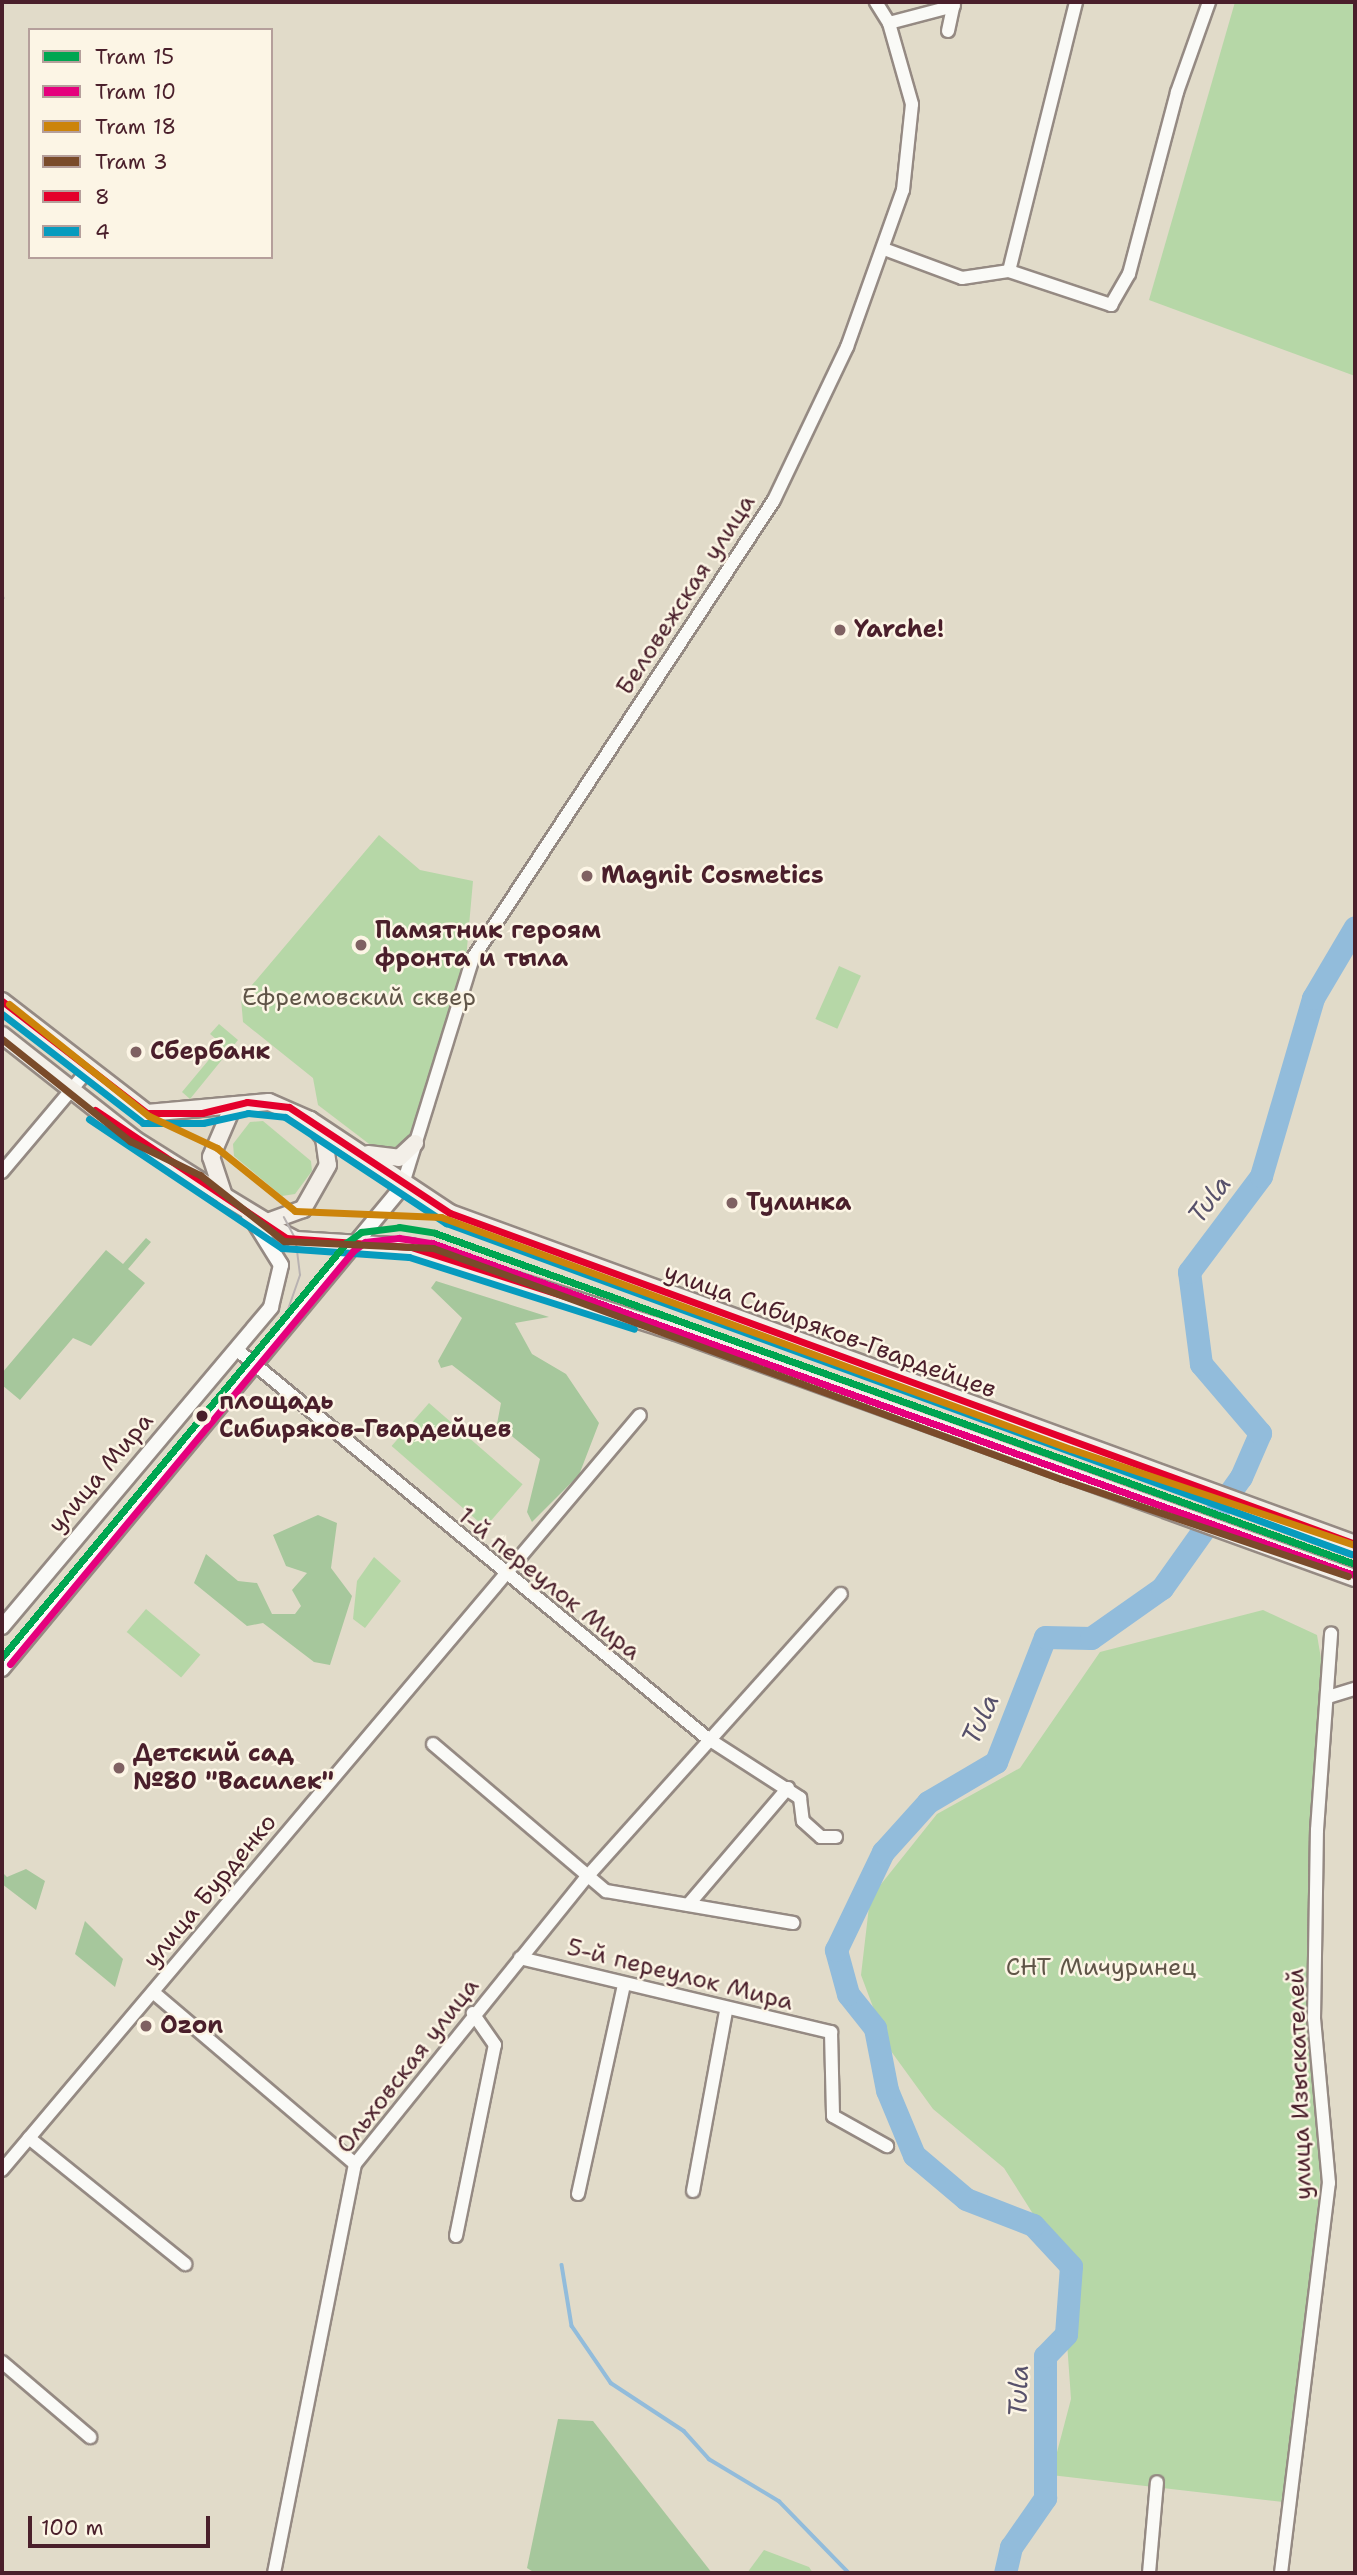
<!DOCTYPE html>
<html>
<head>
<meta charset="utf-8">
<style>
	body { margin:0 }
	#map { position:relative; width:1357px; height:2575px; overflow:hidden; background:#e1dbc9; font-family:"Shantell Sans",sans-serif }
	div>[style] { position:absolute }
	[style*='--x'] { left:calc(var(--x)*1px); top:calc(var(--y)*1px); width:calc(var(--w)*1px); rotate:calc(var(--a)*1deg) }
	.green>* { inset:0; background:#b6d7a7; transform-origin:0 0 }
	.forest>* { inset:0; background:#a6c79c }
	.stream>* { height:3.5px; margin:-1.75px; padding:0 1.75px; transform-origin:1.75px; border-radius:1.75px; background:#92bcdb }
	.river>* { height:23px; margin:-11.5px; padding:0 11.5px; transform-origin:11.5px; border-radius:11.5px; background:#92bcdb }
	.roads { filter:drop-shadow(2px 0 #958a83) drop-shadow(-2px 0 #958a83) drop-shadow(0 2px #958a83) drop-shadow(0 -2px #958a83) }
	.minor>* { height:12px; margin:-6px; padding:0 6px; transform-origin:6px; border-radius:6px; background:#fafaf7 }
	.tertiary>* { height:14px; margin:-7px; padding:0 7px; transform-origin:7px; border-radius:7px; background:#fafaf7 }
	.secondary>* { height:16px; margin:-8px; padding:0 8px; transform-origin:8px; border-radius:8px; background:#f3efe8 }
	.tram>* { height:2px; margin:-1px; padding:0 1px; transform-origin:1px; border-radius:1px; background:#b8b2b1 }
	.rail>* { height:3.5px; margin:-1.75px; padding:0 1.75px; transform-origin:1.75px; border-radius:1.75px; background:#b8b2b1 }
	.bus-1>* { height:7px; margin:-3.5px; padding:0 3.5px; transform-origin:3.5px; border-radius:3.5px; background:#e4002b }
	.bus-2>* { height:7px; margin:-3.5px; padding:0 3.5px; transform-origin:3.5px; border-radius:3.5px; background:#079bbe }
	.tram-1>* { height:7px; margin:-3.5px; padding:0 3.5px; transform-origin:3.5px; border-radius:3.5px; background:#00a651 }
	.tram-2>* { height:7px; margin:-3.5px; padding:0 3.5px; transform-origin:3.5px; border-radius:3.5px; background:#e5007d }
	.tram-3>* { height:7px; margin:-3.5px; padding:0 3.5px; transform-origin:3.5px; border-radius:3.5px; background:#cc840b }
	.tram-4>* { height:7px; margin:-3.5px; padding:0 3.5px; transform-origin:3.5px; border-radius:3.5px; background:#7a4b2a }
	.dots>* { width:19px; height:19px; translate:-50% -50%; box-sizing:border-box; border:4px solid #fcf5e5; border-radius:50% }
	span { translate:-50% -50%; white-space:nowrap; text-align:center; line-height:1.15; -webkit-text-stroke:5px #fcf5e5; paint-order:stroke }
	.street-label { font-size:24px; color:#4a1f2b }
	.poi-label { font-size:24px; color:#4a1f2b; font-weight:700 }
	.left { translate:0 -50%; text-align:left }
	.park-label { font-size:24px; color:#605548 }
	.stop-label { font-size:24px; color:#4a1f2b; font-weight:700 }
	.water-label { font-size:26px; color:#57516b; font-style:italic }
	.frame { position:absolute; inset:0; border:4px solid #4a1f2b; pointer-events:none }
	.legend { position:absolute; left:28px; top:28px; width:245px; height:231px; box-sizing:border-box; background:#fcf5e5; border:2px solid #b59f9b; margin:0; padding:9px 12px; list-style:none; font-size:21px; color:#4a1f2b }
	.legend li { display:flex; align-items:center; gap:14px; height:35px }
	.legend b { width:35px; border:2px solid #b59f9b }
	.scale { position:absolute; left:28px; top:2516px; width:182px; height:32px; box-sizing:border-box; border:4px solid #4a1f2b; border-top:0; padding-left:9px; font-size:21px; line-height:24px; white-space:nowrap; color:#4a1f2b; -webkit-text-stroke:5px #fcf5e5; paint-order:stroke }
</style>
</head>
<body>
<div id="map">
	<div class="green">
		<div style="clip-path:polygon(1235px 2px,1355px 2px,1355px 376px,1149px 300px)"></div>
		<div style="clip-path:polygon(379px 835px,420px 870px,473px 881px,466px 959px,411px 1139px,394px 1155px,381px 1153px,318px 1105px,313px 1078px,243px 1022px,241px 998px)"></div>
		<div style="left:839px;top:966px;width:24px;height:58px;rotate:24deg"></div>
		<div style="clip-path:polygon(219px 1024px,238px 1040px,190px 1099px,182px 1092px,222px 1044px,210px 1034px)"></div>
		<div style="clip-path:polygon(263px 1121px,311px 1161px,312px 1171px,295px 1194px,282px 1196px,234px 1156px,233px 1144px,250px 1122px)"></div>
		<div style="left:429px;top:1403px;width:124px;height:57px;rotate:41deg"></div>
		<div style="clip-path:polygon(374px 1557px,401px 1581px,365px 1628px,353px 1619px,357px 1581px)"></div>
		<div style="left:146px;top:1609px;width:71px;height:30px;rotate:40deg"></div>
		<div style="clip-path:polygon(1263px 1610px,1317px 1635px,1328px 1700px,1314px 2019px,1320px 2180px,1292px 2503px,1051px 2475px,1071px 2399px,1061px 2258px,1004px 2168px,933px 2109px,888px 2047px,861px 1975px,870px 1898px,937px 1814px,1020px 1768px,1100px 1652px)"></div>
		<div style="clip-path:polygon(764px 2550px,809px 2567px,813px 2573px,747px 2573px)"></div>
	</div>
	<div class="forest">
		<div style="clip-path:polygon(146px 1238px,151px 1242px,128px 1269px,145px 1283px,91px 1346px,73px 1338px,20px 1400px,2px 1385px,2px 1373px,106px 1250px,123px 1264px)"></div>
		<div style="clip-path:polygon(436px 1281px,549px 1317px,515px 1323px,532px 1354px,566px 1374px,599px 1423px,579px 1475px,532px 1522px,527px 1512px,540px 1459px,497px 1424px,501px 1403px,452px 1365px,441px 1368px,438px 1361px,462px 1318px,431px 1288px)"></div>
		<div style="clip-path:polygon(318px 1515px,337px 1523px,331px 1568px,352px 1596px,330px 1665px,314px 1662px,263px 1623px,247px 1626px,194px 1583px,206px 1554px,238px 1581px,257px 1583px,272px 1614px,295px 1614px,301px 1606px,292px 1590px,307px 1573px,286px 1566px,273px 1535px)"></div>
		<div style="clip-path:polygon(26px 1869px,45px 1881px,36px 1910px,2px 1884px,2px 1872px,7px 1877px)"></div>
		<div style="clip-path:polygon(85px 1921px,123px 1959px,115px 1987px,75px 1954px)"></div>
		<div style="clip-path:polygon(558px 2419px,593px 2421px,712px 2573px,535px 2573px,527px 2568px)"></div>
	</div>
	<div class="stream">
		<div style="--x:562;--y:2265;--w:62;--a:80.7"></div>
		<div style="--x:572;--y:2326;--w:69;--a:55.6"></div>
		<div style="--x:611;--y:2383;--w:87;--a:33.3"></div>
		<div style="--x:684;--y:2431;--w:38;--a:48"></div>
		<div style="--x:709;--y:2459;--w:82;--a:31"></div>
		<div style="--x:779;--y:2501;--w:100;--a:45.8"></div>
	</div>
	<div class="river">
		<div style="--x:1005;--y:2573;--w:27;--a:-77"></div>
		<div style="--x:1011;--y:2547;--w:60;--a:-55.2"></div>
		<div style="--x:1045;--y:2498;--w:142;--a:-90"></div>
		<div style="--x:1045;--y:2356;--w:30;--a:-46"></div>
		<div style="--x:1066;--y:2334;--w:68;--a:-85.8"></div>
		<div style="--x:1071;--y:2266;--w:56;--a:-132.8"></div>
		<div style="--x:1033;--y:2225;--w:72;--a:-158.8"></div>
		<div style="--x:966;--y:2199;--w:68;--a:-139.8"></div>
		<div style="--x:914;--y:2155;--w:70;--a:-112.6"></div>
		<div style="--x:887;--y:2090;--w:63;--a:-101"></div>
		<div style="--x:875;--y:2028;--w:43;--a:-128.5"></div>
		<div style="--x:848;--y:1994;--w:46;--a:-105.3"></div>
		<div style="--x:836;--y:1950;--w:109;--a:-64.4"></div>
		<div style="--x:883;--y:1852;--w:67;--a:-48"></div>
		<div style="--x:928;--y:1802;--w:79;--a:-30.5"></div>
		<div style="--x:996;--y:1762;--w:134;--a:-68.6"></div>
		<div style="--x:1045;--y:1637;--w:46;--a:1.2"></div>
		<div style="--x:1091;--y:1638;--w:87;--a:-35.2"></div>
		<div style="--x:1162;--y:1588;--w:136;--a:-54.6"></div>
		<div style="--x:1241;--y:1477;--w:48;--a:-66.6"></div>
		<div style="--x:1260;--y:1433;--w:91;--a:-130.5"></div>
		<div style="--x:1201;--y:1364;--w:93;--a:-97.4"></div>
		<div style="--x:1189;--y:1272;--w:120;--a:-53.1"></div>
		<div style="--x:1261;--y:1176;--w:185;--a:-73.7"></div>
		<div style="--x:1313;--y:998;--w:82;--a:-59.4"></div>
	</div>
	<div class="roads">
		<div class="minor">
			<div style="--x:889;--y:23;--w:67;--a:-14.7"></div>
			<div style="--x:948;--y:31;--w:30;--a:-78"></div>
			<div style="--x:884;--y:249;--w:83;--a:20.4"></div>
			<div style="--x:962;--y:278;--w:48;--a:-8.5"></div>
			<div style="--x:1009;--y:271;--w:108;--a:18.4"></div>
			<div style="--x:1111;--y:305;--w:36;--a:-60"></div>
			<div style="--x:1129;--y:274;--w:188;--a:-75.2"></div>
			<div style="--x:1177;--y:92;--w:96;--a:-70.4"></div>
			<div style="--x:1009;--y:271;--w:277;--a:-76"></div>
			<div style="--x:2;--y:1172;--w:132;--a:-49.9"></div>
			<div style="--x:402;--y:1187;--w:240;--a:-72.8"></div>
			<div style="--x:473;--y:958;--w:548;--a:-56.69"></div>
			<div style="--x:774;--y:500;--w:170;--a:-64.5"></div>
			<div style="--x:847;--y:347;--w:167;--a:-70.4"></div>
			<div style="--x:903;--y:190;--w:86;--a:-84"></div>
			<div style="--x:912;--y:104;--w:84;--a:-105.9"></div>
			<div style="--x:889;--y:23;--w:25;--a:-122"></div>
			<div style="--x:236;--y:1349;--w:611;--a:39.55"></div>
			<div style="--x:707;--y:1738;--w:111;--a:32.8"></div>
			<div style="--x:800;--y:1798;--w:23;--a:83"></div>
			<div style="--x:803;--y:1821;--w:24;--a:42"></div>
			<div style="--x:821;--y:1837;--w:15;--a:0"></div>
			<div style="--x:1328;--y:1697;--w:28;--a:-17"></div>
			<div style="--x:433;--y:1744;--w:227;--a:40.4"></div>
			<div style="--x:606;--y:1891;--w:190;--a:9.7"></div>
			<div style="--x:688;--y:1905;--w:154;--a:-49.5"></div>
			<div style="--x:520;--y:1958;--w:320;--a:13.4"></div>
			<div style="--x:831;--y:2032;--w:84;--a:88.6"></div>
			<div style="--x:833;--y:2116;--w:62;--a:29.1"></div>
			<div style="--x:153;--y:1992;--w:265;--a:40.4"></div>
			<div style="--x:29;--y:2138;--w:201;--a:38.9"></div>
			<div style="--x:2;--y:2170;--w:988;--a:-49.8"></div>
			<div style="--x:693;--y:2191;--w:183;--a:-79.6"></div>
			<div style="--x:578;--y:2194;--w:214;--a:-77.6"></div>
			<div style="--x:456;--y:2236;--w:195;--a:-78.5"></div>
			<div style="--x:495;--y:2045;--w:39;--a:-125"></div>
			<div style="--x:2;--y:2362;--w:116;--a:40.4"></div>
			<div style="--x:274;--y:2573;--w:417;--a:-78.8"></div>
			<div style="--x:355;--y:2164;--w:366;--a:-51.1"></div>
			<div style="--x:585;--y:1879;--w:383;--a:-48.1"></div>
			<div style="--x:1149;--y:2573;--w:91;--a:-85"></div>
			<div style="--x:1281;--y:2573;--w:393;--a:-83"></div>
			<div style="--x:1329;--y:2183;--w:165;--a:-95.2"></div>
			<div style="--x:1314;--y:2019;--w:189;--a:-89.1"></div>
			<div style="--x:1317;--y:1830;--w:197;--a:-85.9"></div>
		</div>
		<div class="tertiary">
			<div style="--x:2;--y:1627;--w:418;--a:-49.9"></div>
			<div style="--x:271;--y:1307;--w:43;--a:-76.6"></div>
			<div style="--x:281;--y:1265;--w:57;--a:-122"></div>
			<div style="--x:2;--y:1669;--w:626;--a:-50.31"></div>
		</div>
		<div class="secondary">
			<div style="--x:2;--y:1001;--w:183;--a:37.7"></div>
			<div style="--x:147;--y:1113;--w:122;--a:-5.2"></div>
			<div style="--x:269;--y:1102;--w:45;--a:23.7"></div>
			<div style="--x:310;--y:1120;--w:23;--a:52"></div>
			<div style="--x:324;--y:1138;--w:27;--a:82"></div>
			<div style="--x:328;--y:1165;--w:51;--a:119.6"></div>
			<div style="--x:303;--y:1209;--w:38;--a:160"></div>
			<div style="--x:267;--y:1222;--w:50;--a:-148.8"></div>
			<div style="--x:224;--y:1196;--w:41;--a:-108.4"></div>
			<div style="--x:211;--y:1157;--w:56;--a:-66.7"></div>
			<div style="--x:2;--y:1035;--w:168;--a:38.2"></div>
			<div style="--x:134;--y:1139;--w:102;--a:32.1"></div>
			<div style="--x:310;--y:1120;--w:168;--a:33.6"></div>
			<div style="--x:450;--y:1213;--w:964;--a:20.09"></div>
			<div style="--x:368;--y:1154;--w:31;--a:7"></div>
			<div style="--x:399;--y:1158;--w:22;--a:-43"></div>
			<div style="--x:250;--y:1216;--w:52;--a:27.6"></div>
			<div style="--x:296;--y:1240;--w:115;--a:3.5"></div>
			<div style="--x:411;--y:1247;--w:278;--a:17.8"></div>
			<div style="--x:676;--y:1332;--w:722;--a:19.92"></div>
		</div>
	</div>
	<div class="tram">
		<div style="--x:284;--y:1321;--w:49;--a:-70.8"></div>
		<div style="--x:300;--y:1275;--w:35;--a:-97"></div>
		<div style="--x:296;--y:1240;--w:26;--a:-118"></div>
	</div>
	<div class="rail">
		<div style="--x:2;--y:596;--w:2;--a:63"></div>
	</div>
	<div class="bus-1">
		<div style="--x:2;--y:1001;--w:183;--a:37.7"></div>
		<div style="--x:147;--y:1113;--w:55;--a:0"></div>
		<div style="--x:202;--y:1113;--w:46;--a:-13.7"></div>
		<div style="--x:247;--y:1102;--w:42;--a:6.8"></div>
		<div style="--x:289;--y:1107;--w:193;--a:33.4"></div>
		<div style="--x:450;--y:1213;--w:964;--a:20.09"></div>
		<div style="--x:95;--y:1110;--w:230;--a:33.8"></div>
		<div style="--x:286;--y:1238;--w:125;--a:4.1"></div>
		<div style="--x:411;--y:1247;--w:237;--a:17.7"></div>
	</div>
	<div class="bus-2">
		<div style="--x:2;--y:1014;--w:178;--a:37.7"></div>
		<div style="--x:143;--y:1123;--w:60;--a:0"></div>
		<div style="--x:203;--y:1123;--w:46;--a:-12.5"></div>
		<div style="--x:248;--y:1113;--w:37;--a:6"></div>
		<div style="--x:285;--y:1117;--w:193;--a:33.4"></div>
		<div style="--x:446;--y:1223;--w:964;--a:20.09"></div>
		<div style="--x:89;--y:1119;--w:232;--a:33.8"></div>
		<div style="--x:282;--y:1248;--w:127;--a:4.1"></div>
		<div style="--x:409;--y:1257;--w:236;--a:17.7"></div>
	</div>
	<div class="tram-1">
		<div style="--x:2;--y:1657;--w:538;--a:-50.28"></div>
		<div style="--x:346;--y:1243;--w:19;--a:-36"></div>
		<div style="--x:361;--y:1232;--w:38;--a:-7"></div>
		<div style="--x:399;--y:1227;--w:36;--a:9"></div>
		<div style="--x:435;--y:1233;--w:978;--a:19.79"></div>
	</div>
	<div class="tram-2">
		<div style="--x:10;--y:1664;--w:537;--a:-50.29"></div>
		<div style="--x:353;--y:1251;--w:15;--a:-37"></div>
		<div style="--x:365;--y:1242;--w:34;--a:-7"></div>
		<div style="--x:399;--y:1238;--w:33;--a:9"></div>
		<div style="--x:432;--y:1243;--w:977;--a:19.81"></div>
	</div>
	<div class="tram-3">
		<div style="--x:9;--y:1004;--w:179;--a:38.7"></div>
		<div style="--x:149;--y:1116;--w:75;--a:25.2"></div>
		<div style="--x:217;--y:1148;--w:100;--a:38.9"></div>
		<div style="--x:295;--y:1211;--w:146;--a:2.4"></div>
		<div style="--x:441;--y:1217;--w:671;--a:20.22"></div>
		<div style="--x:1071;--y:1449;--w:300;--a:18.7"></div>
	</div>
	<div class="tram-4">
		<div style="--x:2;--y:1039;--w:164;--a:38.6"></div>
		<div style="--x:130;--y:1141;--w:78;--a:25.9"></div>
		<div style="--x:200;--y:1175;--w:107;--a:38.2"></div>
		<div style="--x:284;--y:1241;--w:149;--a:2.7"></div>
		<div style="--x:433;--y:1248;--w:669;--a:20.2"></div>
		<div style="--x:1061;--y:1479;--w:303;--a:18.7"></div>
	</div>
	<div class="dots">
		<div style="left:840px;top:630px;background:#7f6162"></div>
		<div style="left:587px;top:876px;background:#7f6162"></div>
		<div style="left:361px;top:945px;background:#7f6162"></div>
		<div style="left:136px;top:1052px;background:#7f6162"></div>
		<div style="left:732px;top:1203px;background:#7f6162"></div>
		<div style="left:202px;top:1416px;background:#4a1f2b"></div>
		<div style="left:119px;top:1768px;background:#7f6162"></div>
		<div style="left:146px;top:2026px;background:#7f6162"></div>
	</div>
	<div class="street-label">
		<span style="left:686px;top:595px;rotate:-57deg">Беловежская улица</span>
		<span style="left:830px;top:1331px;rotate:20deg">улица Сибиряков-Гвардейцев</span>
		<span style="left:101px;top:1473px;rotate:-50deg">улица Мира</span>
		<span style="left:549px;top:1584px;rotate:39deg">1-й переулок Мира</span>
		<span style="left:210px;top:1891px;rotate:-50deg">улица Бурденко</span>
		<span style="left:680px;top:1975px;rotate:14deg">5-й переулок Мира</span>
		<span style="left:408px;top:2066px;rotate:-52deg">Ольховская улица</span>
		<span style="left:1300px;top:2084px;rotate:-92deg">улица Изыскателей</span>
	</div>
	<div class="poi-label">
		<span class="left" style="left:854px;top:630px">Yarche!</span>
		<span class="left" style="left:601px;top:876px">Magnit Cosmetics</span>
		<span class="left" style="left:375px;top:945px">Памятник героям<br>фронта и тыла</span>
		<span class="left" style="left:150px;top:1052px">Сбербанк</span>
		<span class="left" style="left:746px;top:1203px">Тулинка</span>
		<span class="left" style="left:133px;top:1768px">Детский сад<br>№80 "Василек"</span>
		<span class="left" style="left:160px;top:2026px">Ozon</span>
	</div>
	<div class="park-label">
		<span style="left:359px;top:998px">Ефремовский сквер</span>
		<span style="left:1101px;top:1968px">СНТ Мичуринец</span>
	</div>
	<div class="stop-label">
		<span class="left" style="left:219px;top:1416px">площадь<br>Сибиряков-Гвардейцев</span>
	</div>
	<div class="water-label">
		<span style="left:1209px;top:1199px;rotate:-53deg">Tula</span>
		<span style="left:980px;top:1719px;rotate:-65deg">Tula</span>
		<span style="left:1018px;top:2391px;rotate:-88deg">Tula</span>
	</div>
	<div class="frame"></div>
	<ul class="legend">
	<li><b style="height:9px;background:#00a651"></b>Tram 15</li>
	<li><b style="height:9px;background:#e5007d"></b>Tram 10</li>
	<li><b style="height:9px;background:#cc840b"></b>Tram 18</li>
	<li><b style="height:9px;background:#7a4b2a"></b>Tram 3</li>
	<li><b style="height:9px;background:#e4002b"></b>8</li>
	<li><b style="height:9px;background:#079bbe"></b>4</li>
	</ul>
	<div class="scale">100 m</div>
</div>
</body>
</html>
